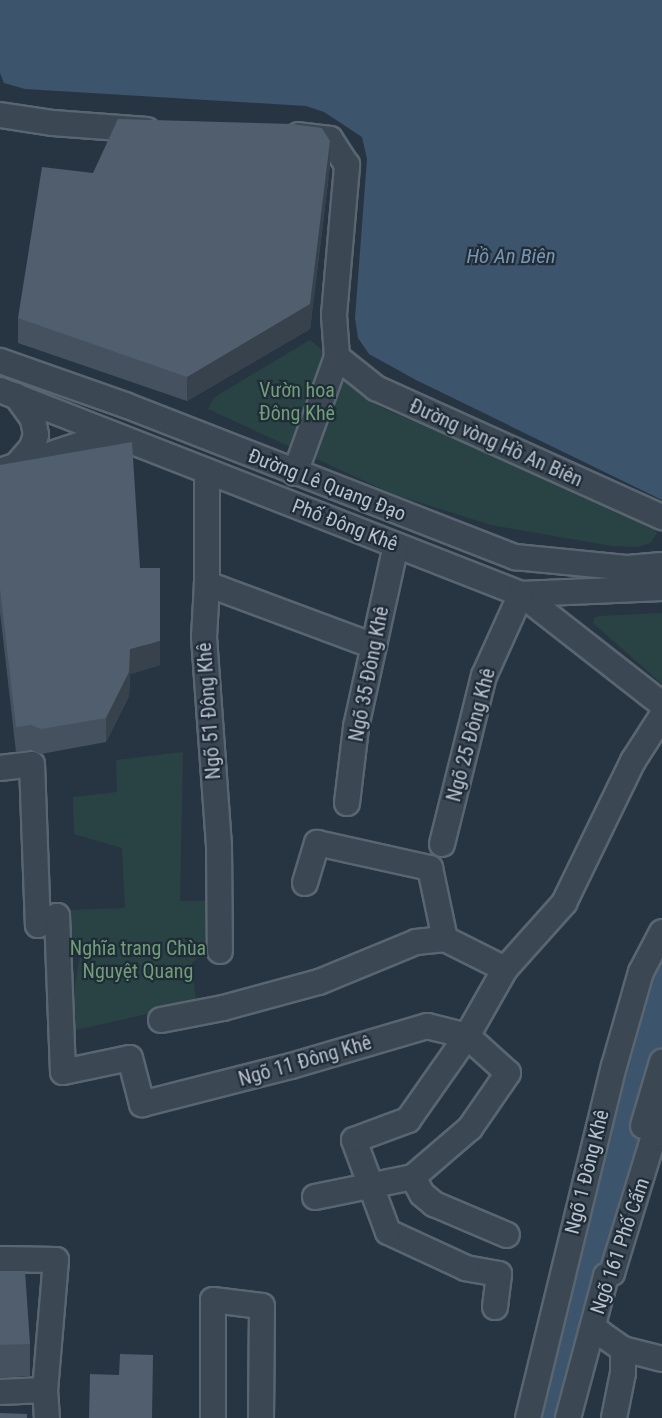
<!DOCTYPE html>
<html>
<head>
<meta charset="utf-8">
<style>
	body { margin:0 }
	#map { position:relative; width:662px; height:1418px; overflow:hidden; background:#273543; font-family:"Roboto Condensed",sans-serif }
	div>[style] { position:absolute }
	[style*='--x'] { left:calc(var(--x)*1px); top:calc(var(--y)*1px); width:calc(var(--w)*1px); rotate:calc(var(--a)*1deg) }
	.green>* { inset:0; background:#294344 }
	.water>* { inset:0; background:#3c546c }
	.roads { filter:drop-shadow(2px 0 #596570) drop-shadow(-2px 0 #596570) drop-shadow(0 2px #596570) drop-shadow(0 -2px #596570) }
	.minor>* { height:24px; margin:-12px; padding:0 12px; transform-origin:12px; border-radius:12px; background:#3b4753 }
	.wall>* { inset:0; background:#45515f }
	.shaded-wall>* { inset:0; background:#38424d }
	.building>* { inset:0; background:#505e6e }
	span { translate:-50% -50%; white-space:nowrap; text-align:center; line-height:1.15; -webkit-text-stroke:4.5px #202c38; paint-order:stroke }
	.park-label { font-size:20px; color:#6f9e77 }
	.street-label { font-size:20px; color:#b8c2cd }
	.water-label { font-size:21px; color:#7895b0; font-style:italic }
</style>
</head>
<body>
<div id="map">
	<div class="green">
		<div style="clip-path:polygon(310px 340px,322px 350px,326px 368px,382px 408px,649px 520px,657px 533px,654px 538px,650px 543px,638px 547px,612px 546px,491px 525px,393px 494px,208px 409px,213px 399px,223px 392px)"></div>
		<div style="clip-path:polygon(662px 613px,662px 684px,593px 623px,594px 618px,599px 616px)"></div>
		<div style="clip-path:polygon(183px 752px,180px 901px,212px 901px,211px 946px,192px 963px,196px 1003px,67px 1032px,80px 956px,53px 957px,66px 910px,125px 908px,122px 848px,74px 834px,73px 797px,117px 792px,116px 760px)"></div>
	</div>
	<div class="water">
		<div style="clip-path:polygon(0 0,662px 0,662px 500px,416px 380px,369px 354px,358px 338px,355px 318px,367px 159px,362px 137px,324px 112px,306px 106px,25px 89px,4px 83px,0 73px)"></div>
		<div style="clip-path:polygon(662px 953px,662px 1076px,573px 1418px,538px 1418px,637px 1027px,656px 962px)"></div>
	</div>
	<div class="roads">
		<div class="minor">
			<div style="--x:0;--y:115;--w:54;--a:8.6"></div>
			<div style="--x:53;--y:123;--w:94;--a:4.3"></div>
			<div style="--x:337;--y:357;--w:50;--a:38.5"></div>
			<div style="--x:376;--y:388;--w:314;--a:24.3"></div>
			<div style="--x:0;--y:361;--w:133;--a:19.4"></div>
			<div style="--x:125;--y:405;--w:419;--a:21.3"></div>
			<div style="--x:515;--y:557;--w:114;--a:5.6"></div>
			<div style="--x:628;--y:568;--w:34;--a:-5"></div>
			<div style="--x:0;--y:390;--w:560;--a:21.38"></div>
			<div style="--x:521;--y:594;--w:179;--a:38"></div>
			<div style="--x:14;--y:468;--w:28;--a:-49"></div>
			<div style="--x:32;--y:447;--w:13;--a:-72"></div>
			<div style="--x:36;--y:435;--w:16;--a:-101"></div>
			<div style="--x:33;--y:419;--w:29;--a:-126"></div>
			<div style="--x:0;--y:471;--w:118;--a:-18.3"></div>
			<div style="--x:207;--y:471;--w:113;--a:90"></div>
			<div style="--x:207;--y:584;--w:53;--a:93.2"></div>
			<div style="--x:204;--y:637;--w:210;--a:85.9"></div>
			<div style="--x:219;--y:846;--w:105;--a:89.5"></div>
			<div style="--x:295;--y:473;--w:123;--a:-70.1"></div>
			<div style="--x:337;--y:357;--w:42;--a:-94.1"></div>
			<div style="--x:334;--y:315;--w:151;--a:-85"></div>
			<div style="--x:347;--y:165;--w:31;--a:-123"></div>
			<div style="--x:330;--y:139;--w:32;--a:-173"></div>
			<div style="--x:207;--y:584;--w:178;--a:20.4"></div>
			<div style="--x:521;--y:594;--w:141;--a:-2.4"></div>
			<div style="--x:0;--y:768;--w:32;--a:-7"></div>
			<div style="--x:32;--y:764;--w:161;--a:87.9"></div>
			<div style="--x:38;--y:925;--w:21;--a:-25"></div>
			<div style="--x:57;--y:916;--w:156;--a:87.8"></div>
			<div style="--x:63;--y:1072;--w:68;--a:-11.8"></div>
			<div style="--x:130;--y:1058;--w:48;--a:75.4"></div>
			<div style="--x:142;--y:1104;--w:154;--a:-14.3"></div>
			<div style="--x:291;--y:1066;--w:142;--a:-16.4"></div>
			<div style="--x:427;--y:1026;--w:41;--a:14"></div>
			<div style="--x:467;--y:1036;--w:55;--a:42.1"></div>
			<div style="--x:508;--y:1073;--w:67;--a:124.6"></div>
			<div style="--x:470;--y:1128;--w:75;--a:139.3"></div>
			<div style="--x:413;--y:1177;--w:100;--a:168.5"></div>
			<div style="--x:347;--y:803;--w:77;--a:-83.2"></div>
			<div style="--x:356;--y:727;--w:186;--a:-77.6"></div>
			<div style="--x:442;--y:844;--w:173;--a:-76"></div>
			<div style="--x:484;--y:676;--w:90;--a:-65.7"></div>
			<div style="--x:305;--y:883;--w:42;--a:-73.3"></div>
			<div style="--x:317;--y:843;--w:116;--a:12.5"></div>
			<div style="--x:430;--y:868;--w:73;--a:78.1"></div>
			<div style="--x:445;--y:939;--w:67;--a:26.6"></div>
			<div style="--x:161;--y:1020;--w:63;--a:-11"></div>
			<div style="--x:223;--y:1008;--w:99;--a:-15.2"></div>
			<div style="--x:319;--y:982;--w:105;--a:-22.4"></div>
			<div style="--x:416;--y:942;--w:29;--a:-6"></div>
			<div style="--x:643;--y:1126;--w:67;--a:-73.5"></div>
			<div style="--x:413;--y:1177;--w:19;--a:62"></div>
			<div style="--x:422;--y:1194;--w:16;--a:40"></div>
			<div style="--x:434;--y:1204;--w:79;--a:23"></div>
			<div style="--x:0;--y:1259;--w:56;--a:1"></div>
			<div style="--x:56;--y:1260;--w:130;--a:94.8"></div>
			<div style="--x:45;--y:1390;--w:28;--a:86"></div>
			<div style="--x:495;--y:1307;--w:33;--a:-83"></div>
			<div style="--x:499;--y:1274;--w:34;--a:-170"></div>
			<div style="--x:466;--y:1268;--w:86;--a:-155.2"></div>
			<div style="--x:388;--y:1232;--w:98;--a:-110.3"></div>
			<div style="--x:354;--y:1140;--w:58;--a:-20.3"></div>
			<div style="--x:408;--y:1120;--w:103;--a:-54.9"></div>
			<div style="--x:467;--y:1036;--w:77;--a:-60.4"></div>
			<div style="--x:505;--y:969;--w:89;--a:-48.2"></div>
			<div style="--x:564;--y:903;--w:158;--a:-64.1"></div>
			<div style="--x:633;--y:761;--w:54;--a:-57.2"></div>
			<div style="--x:590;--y:1339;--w:12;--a:-31"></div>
			<div style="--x:600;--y:1333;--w:28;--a:35"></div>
			<div style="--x:623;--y:1349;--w:24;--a:90"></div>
			<div style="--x:623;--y:1373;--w:46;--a:101.3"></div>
			<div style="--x:623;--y:1349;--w:40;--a:14.4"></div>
			<div style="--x:0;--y:1392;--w:45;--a:-2.5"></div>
			<div style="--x:213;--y:1418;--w:118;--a:-90"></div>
			<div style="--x:213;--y:1300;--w:49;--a:7"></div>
			<div style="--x:262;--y:1306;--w:112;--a:90.5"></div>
			<div style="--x:528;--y:1418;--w:362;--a:-76.3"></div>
			<div style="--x:614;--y:1066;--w:98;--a:-74"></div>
			<div style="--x:641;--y:972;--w:45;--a:-62.3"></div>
			<div style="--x:568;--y:1418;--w:147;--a:-75"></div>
			<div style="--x:606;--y:1276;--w:7;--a:-27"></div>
			<div style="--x:612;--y:1273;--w:171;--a:-73"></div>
		</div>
	</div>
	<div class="wall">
		<div style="clip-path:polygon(330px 166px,310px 329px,187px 401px,18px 343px,18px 318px,93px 173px)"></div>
		<div style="clip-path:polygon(0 465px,140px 568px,160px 665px,130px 674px,129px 696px,106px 742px,41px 754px,31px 750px,16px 752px,0 612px)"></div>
		<div style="clip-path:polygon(0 1271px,30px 1344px,30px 1376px,0 1378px)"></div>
	</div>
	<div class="shaded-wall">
		<div style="clip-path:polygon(330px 141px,330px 166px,310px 329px,187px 401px,187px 377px)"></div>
		<div style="clip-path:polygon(160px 641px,160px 665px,130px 674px,129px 696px,106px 742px,106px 718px,130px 649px)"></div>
	</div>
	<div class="building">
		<div style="clip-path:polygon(118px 119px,292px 124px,322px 128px,330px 141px,310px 304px,187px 377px,18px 318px,42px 167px,93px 173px)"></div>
		<div style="clip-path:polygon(132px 442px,140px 568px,160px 568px,160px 641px,130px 649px,129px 672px,106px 718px,41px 729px,31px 725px,16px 727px,0 588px,0 465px)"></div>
		<div style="clip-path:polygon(0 1271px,25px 1271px,30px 1344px,0 1345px)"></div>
		<div style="clip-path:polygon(120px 1354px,153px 1355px,152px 1418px,89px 1418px,90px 1374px,119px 1375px)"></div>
		<div style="clip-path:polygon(0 1413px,27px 1414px,27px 1418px,0 1418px)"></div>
	</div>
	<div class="park-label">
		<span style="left:297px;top:402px">Vườn hoa<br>Đông Khê</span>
		<span style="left:138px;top:960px">Nghĩa trang Chùa<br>Nguyệt Quang</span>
	</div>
	<div class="street-label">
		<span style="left:496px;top:443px;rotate:24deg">Đường vòng Hồ An Biên</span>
		<span style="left:327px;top:485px;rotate:21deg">Đường Lê Quang Đạo</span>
		<span style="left:345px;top:525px;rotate:21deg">Phố Đông Khê</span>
		<span style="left:369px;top:674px;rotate:-79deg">Ngõ 35 Đông Khê</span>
		<span style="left:209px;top:711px;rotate:-94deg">Ngõ 51 Đông Khê</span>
		<span style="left:471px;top:735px;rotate:-75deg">Ngõ 25 Đông Khê</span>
		<span style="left:305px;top:1061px;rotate:-16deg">Ngõ 11 Đông Khê</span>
		<span style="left:587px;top:1172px;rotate:-76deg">Ngõ 1 Đông Khê</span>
		<span style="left:620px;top:1246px;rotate:-71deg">Ngõ 161 Phố Cấm</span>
	</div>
	<div class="water-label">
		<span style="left:511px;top:256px">Hồ An Biên</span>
	</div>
</div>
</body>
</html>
